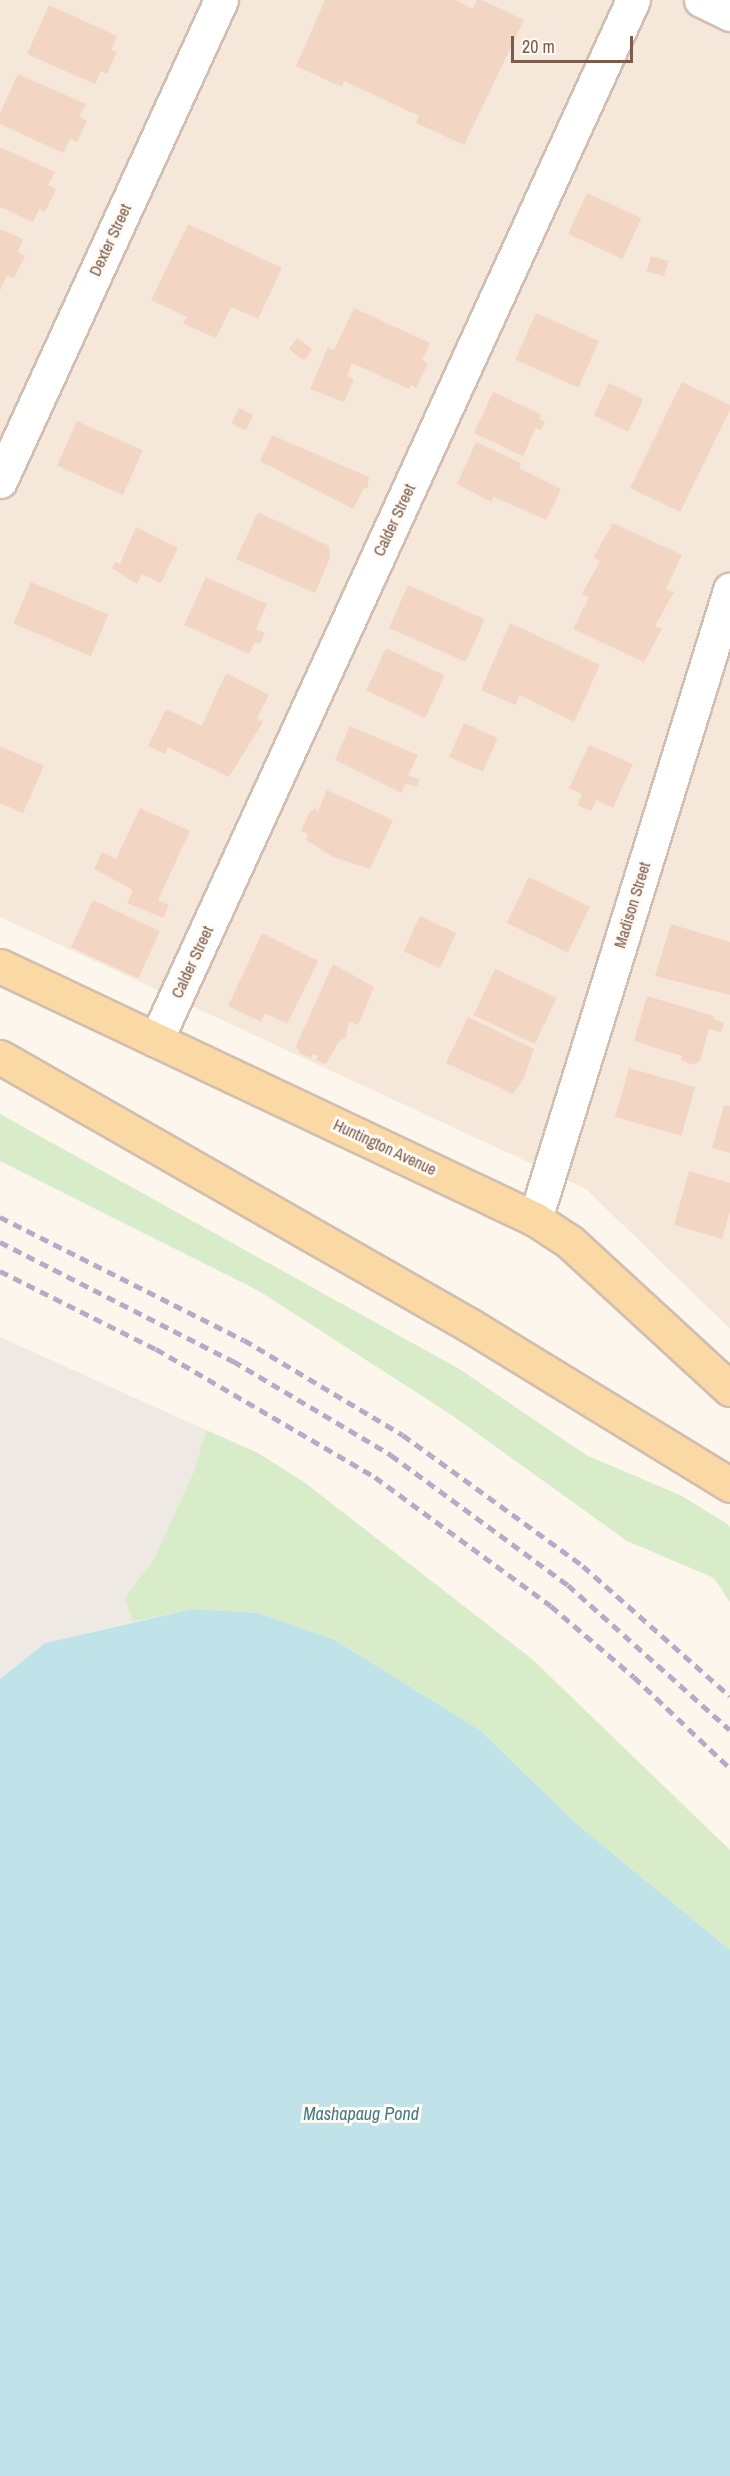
<!DOCTYPE html>
<html>
<head>
<meta charset="utf-8">
<style>
	body { margin:0 }
	#map { position:relative; width:730px; height:2476px; overflow:hidden; background:#fdf6ec; font-family:"Archivo Narrow",sans-serif }
	div>[style] { position:absolute }
	[style*='--x'] { left:calc(var(--x)*1px); top:calc(var(--y)*1px); width:calc(var(--w)*1px); rotate:calc(var(--a)*1deg) }
	.residential>* { inset:0; background:#f5e8da }
	.industrial>* { inset:0; background:#efe9e4 }
	.green>* { inset:0; background:#d8ecc9 }
	.water>* { inset:0; background:#bfe3e8 }
	.building>* { inset:0; background:#f3d5c3; transform-origin:0 0 }
	.roads { filter:drop-shadow(2px 0 #d1beb0) drop-shadow(-2px 0 #d1beb0) drop-shadow(0 2px #d1beb0) drop-shadow(0 -2px #d1beb0) }
	.minor>* { height:33px; margin:-16.5px; padding:0 16.5px; transform-origin:16.5px; border-radius:16.5px; background:#fff }
	.major>* { height:33px; margin:-16.5px; padding:0 16.5px; transform-origin:16.5px; border-radius:16.5px; background:#fbd9a5 }
	.rail>* { height:4.5px; margin-top:-2.25px; transform-origin:0; background:repeating-linear-gradient(90deg,#b9a8c9 0 9px,transparent 0 15px) }
	span { translate:-50% -50%; white-space:nowrap; text-align:center; line-height:1.15; -webkit-text-stroke:6px #fffaf3; paint-order:stroke }
	.street-label { font-size:16px; color:#7a5c4d }
	.water-label { font-size:18px; color:#437c86; font-style:italic }
	.scale { position:absolute; left:511px; top:36px; width:122px; height:27px; box-sizing:border-box; border:3px solid #7a5c4d; border-top:0; padding-left:8px; font-size:18px; line-height:21px; white-space:nowrap; color:#7a5c4d; -webkit-text-stroke:4px #fffaf3; paint-order:stroke }
</style>
</head>
<body>
<div id="map">
	<div class="residential">
		<div style="clip-path:polygon(0 0,730px 0,730px 1329px,586px 1189px,0 917px)"></div>
	</div>
	<div class="industrial">
		<div style="clip-path:polygon(0 1337px,206px 1430px,194px 1471px,154px 1559px,125px 1597px,133px 1622px,45px 1643px,0 1679px)"></div>
	</div>
	<div class="green">
		<div style="clip-path:polygon(0 1114px,461px 1370px,586px 1455px,680px 1495px,726px 1523px,730px 1527px,730px 1602px,714px 1578px,627px 1541px,453px 1416px,259px 1291px,0 1161px)"></div>
		<div style="clip-path:polygon(206px 1430px,258px 1453px,304px 1482px,532px 1659px,730px 1850px,730px 1950px,578px 1825px,481px 1731px,335px 1640px,259px 1613px,192px 1609px,133px 1622px,125px 1597px,154px 1559px,194px 1471px)"></div>
	</div>
	<div class="water">
		<div style="clip-path:polygon(192px 1609px,259px 1613px,335px 1640px,481px 1731px,578px 1825px,730px 1950px,730px 2476px,0 2476px,0 1679px,45px 1643px)"></div>
	</div>
	<div class="building">
		<div style="clip-path:polygon(325px 0,455px 0,473px 9px,477px 0,482px 0,524px 20px,464px 145px,416px 123px,419px 116px,344px 81px,342px 87px,296px 66px)"></div>
		<div style="clip-path:polygon(49px 5px,117px 36px,111px 50px,117px 52px,107px 74px,101px 71px,95px 84px,27px 54px)"></div>
		<div style="clip-path:polygon(18px 74px,86px 104px,79px 117px,87px 121px,77px 142px,70px 139px,63px 153px,0 124px,0 113px)"></div>
		<div style="clip-path:polygon(0 147px,55px 172px,48px 185px,56px 189px,45px 212px,39px 209px,33px 222px,0 207px)"></div>
		<div style="left:587px;top:193px;width:60px;height:45px;rotate:25deg"></div>
		<div style="clip-path:polygon(188px 224px,282px 268px,258px 319px,231px 307px,216px 338px,183px 324px,187px 317px,151px 300px)"></div>
		<div style="clip-path:polygon(0 229px,23px 239px,18px 252px,25px 256px,14px 278px,7px 275px,0 291px)"></div>
		<div style="left:651px;top:256px;width:18px;height:16px;rotate:16deg"></div>
		<div style="clip-path:polygon(354px 308px,430px 343px,422px 360px,428px 363px,416px 388px,411px 385px,409px 389px,352px 363px,347px 376px,354px 380px,344px 402px,310px 389px,328px 347px,334px 350px)"></div>
		<div style="left:536px;top:313px;width:69px;height:51px;rotate:24deg"></div>
		<div style="left:297px;top:338px;width:19px;height:14px;rotate:36deg"></div>
		<div style="clip-path:polygon(682px 382px,730px 405px,730px 410px,680px 512px,630px 488px)"></div>
		<div style="left:609px;top:383px;width:38px;height:36px;rotate:25deg"></div>
		<div style="clip-path:polygon(493px 392px,541px 414px,539px 419px,545px 422px,541px 430px,536px 428px,523px 456px,474px 433px)"></div>
		<div style="left:239px;top:408px;width:16px;height:17px;rotate:27deg"></div>
		<div style="left:77px;top:421px;width:72px;height:49px;rotate:24deg"></div>
		<div style="clip-path:polygon(272px 435px,369px 477px,367px 489px,364px 488px,353px 509px,260px 461px)"></div>
		<div style="clip-path:polygon(476px 442px,521px 463px,519px 468px,561px 489px,546px 520px,494px 497px,491px 502px,457px 484px)"></div>
		<div style="clip-path:polygon(258px 512px,329px 546px,330px 558px,315px 593px,236px 559px)"></div>
		<div style="clip-path:polygon(613px 523px,682px 555px,666px 589px,674px 592px,655px 626px,662px 629px,644px 662px,573px 629px,589px 597px,582px 594px,600px 561px,593px 558px)"></div>
		<div style="clip-path:polygon(136px 527px,178px 548px,161px 583px,142px 574px,137px 584px,112px 568px,115px 562px,120px 564px)"></div>
		<div style="clip-path:polygon(206px 577px,267px 604px,256px 629px,265px 633px,260px 644px,255px 642px,249px 654px,184px 625px)"></div>
		<div style="left:31px;top:582px;width:84px;height:45px;rotate:23deg"></div>
		<div style="left:408px;top:585px;width:84px;height:47px;rotate:24deg"></div>
		<div style="clip-path:polygon(510px 623px,600px 665px,574px 722px,520px 695px,515px 705px,481px 690px)"></div>
		<div style="left:386px;top:648px;width:65px;height:47px;rotate:25deg"></div>
		<div style="clip-path:polygon(226px 673px,269px 695px,257px 718px,263px 722px,229px 777px,168px 747px,165px 754px,148px 746px,166px 709px,202px 726px)"></div>
		<div style="left:464px;top:723px;width:37px;height:37px;rotate:24deg"></div>
		<div style="clip-path:polygon(350px 726px,418px 755px,408px 775px,420px 780px,416px 787px,406px 783px,401px 793px,335px 760px)"></div>
		<div style="clip-path:polygon(589px 745px,633px 764px,613px 808px,597px 800px,591px 811px,577px 805px,582px 794px,569px 788px)"></div>
		<div style="clip-path:polygon(0 746px,44px 766px,23px 813px,0 803px)"></div>
		<div style="clip-path:polygon(327px 790px,393px 820px,370px 869px,333px 857px,306px 840px,308px 834px,301px 831px,309px 813px,316px 808px,317px 813px)"></div>
		<div style="clip-path:polygon(140px 808px,190px 831px,158px 900px,169px 905px,163px 918px,127px 903px,133px 890px,94px 869px,102px 852px,116px 859px)"></div>
		<div style="left:529px;top:877px;width:68px;height:51px;rotate:26deg"></div>
		<div style="left:93px;top:900px;width:74px;height:52px;rotate:25deg"></div>
		<div style="left:420px;top:916px;width:40px;height:39px;rotate:25deg"></div>
		<div style="clip-path:polygon(671px 924px,730px 942px,730px 995px,655px 976px)"></div>
		<div style="clip-path:polygon(262px 933px,318px 961px,287px 1024px,265px 1013px,261px 1022px,228px 1006px)"></div>
		<div style="clip-path:polygon(333px 964px,374px 987px,358px 1025px,349px 1021px,346px 1037px,339px 1041px,326px 1064px,316px 1060px,318px 1056px,313px 1054px,311px 1058px,300px 1053px,296px 1046px)"></div>
		<div style="left:495px;top:969px;width:68px;height:51px;rotate:25deg"></div>
		<div style="clip-path:polygon(647px 996px,714px 1016px,713px 1019px,724px 1023px,721px 1032px,709px 1029px,700px 1061px,694px 1065px,681px 1060px,682px 1056px,634px 1041px)"></div>
		<div style="clip-path:polygon(468px 1017px,534px 1049px,524px 1078px,513px 1094px,446px 1063px)"></div>
		<div style="left:629px;top:1068px;width:69px;height:51px;rotate:16deg"></div>
		<div style="clip-path:polygon(724px 1105px,730px 1106px,730px 1153px,712px 1148px)"></div>
		<div style="clip-path:polygon(689px 1171px,730px 1183px,730px 1211px,722px 1239px,674px 1225px)"></div>
	</div>
	<div class="roads">
		<div class="minor">
			<div style="--x:701;--y:0;--w:32;--a:26"></div>
			<div style="--x:0;--y:481;--w:529;--a:-65.32"></div>
			<div style="--x:156;--y:1040;--w:1144;--a:-65.36"></div>
			<div style="--x:535;--y:1219;--w:659;--a:-72.78"></div>
		</div>
		<div class="major">
			<div style="--x:0;--y:966;--w:592;--a:25.31"></div>
			<div style="--x:535;--y:1219;--w:42;--a:33.3"></div>
			<div style="--x:570;--y:1242;--w:217;--a:42.6"></div>
			<div style="--x:0;--y:1057;--w:542;--a:29.73"></div>
			<div style="--x:471;--y:1326;--w:304;--a:31.5"></div>
		</div>
	</div>
	<div class="rail">
		<div style="--x:0;--y:1217;--w:273;--a:26.8"></div>
		<div style="--x:244;--y:1340;--w:185;--a:30.9"></div>
		<div style="--x:403;--y:1435;--w:223;--a:36"></div>
		<div style="--x:583;--y:1566;--w:196;--a:41.5"></div>
		<div style="--x:0;--y:1242;--w:262;--a:27.1"></div>
		<div style="--x:233;--y:1361;--w:184;--a:30.7"></div>
		<div style="--x:391;--y:1455;--w:220;--a:36.3"></div>
		<div style="--x:568;--y:1585;--w:217;--a:41.8"></div>
		<div style="--x:0;--y:1271;--w:174;--a:26.6"></div>
		<div style="--x:156;--y:1349;--w:254;--a:30.3"></div>
		<div style="--x:375;--y:1477;--w:218;--a:36.2"></div>
		<div style="--x:551;--y:1606;--w:109;--a:40.5"></div>
		<div style="--x:634;--y:1677;--w:132;--a:43.5"></div>
	</div>
	<div class="street-label">
		<span style="left:110px;top:240px;rotate:-65deg">Dexter Street</span>
		<span style="left:394px;top:520px;rotate:-65deg">Calder Street</span>
		<span style="left:632px;top:905px;rotate:-73deg">Madison Street</span>
		<span style="left:192px;top:962px;rotate:-65deg">Calder Street</span>
		<span style="left:385px;top:1147px;rotate:25deg">Huntington Avenue</span>
	</div>
	<div class="water-label">
		<span style="left:361px;top:2114px">Mashapaug Pond</span>
	</div>
	<div class="scale">20 m</div>
</div>
</body>
</html>
